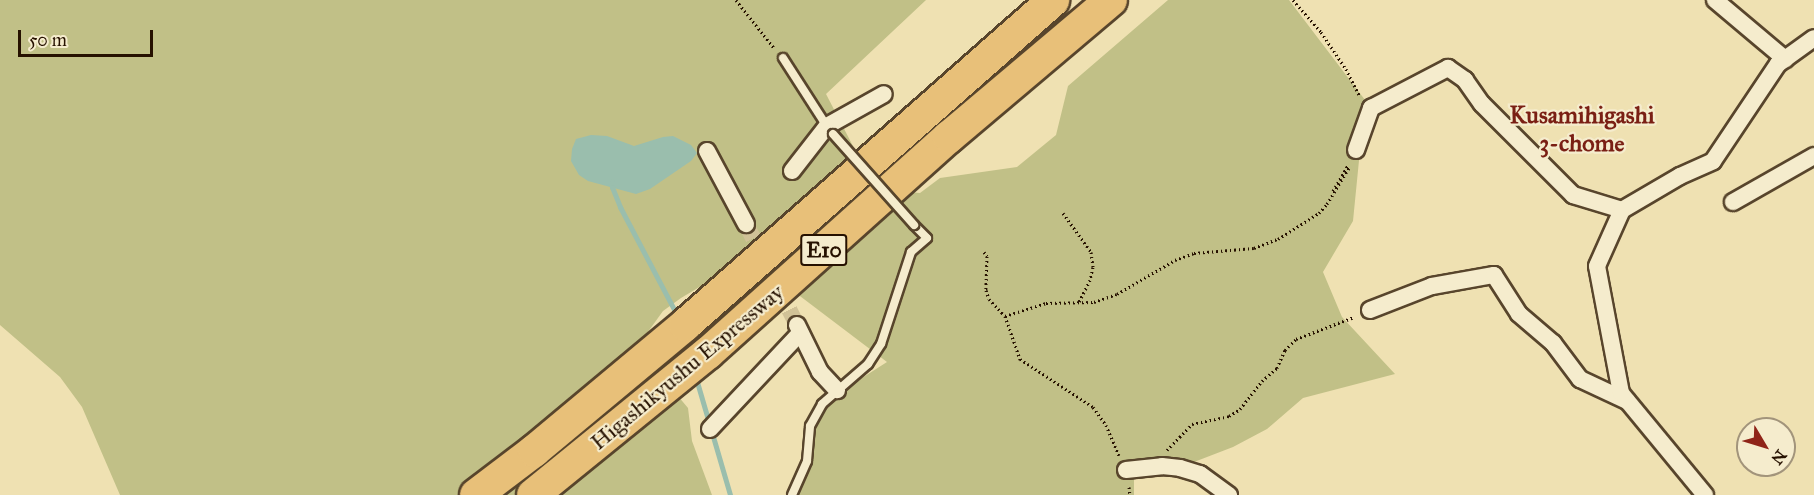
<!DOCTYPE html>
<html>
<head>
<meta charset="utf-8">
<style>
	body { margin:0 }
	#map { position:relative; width:1814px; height:495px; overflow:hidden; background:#efe1b2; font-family:"IM FELL Great Primer",serif }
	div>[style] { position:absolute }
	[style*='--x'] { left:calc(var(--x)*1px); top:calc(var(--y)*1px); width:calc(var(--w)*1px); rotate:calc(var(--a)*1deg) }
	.green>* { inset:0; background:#c1c087 }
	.water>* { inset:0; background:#9abead }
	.stream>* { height:5px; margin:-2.5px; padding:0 2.5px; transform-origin:2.5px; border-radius:2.5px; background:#9abead }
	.street-tunnel>* { height:16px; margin-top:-8px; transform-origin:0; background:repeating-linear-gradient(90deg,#d1c297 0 16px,transparent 0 24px) }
	.path>* { height:3px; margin-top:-1.5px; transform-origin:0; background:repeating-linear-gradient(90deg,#261100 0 1.5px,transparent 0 4.5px) }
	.roads { filter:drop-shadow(2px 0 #58452c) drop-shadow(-2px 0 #58452c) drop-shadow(0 2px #58452c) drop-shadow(0 -2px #58452c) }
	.lane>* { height:8px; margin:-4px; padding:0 4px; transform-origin:4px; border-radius:4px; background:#f5eccd }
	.street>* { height:16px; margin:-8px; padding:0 8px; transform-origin:8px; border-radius:8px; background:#f5eccd }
	.highway>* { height:32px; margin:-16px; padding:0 16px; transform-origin:16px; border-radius:16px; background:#e8c079 }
	.bridges { filter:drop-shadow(2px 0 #58452c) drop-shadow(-2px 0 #58452c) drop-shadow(0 2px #58452c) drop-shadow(0 -2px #58452c) }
	.lane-bridge>* { height:8px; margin:-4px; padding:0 4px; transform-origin:4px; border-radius:4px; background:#f5eccd }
	span { translate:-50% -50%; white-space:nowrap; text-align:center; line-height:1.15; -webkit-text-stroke:4.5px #f5eccd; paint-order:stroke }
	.shield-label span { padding:2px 4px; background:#f5eccd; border:2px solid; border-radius:4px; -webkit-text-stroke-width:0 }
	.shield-label { font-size:21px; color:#261100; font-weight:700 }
	.street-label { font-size:22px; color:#261100 }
	.neighbourhood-label { font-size:24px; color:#7a1f14; font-weight:700 }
	.north { position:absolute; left:1736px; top:417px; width:60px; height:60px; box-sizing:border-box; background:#f5eccd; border:2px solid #a2947b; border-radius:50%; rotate:128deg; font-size:16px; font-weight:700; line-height:24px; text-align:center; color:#261100 }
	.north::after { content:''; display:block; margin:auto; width:21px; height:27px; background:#8f2418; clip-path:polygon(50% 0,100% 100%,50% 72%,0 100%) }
	.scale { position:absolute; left:18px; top:30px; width:135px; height:27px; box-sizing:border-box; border:3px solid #261100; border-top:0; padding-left:8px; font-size:18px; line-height:21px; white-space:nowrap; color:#261100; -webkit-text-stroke:4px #f5eccd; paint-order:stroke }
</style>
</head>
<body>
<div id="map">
	<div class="green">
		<div style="clip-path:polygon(0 0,926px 0,826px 94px,855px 150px,879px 176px,899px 191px,920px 193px,940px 178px,1017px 167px,1056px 135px,1068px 86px,1168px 0,1289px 0,1365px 100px,1353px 221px,1323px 272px,1342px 317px,1395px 374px,1303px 398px,1267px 429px,1233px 447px,1194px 462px,1147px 459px,1134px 479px,1134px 495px,798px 495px,811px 456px,811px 429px,829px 399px,887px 362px,788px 287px,771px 279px,745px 273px,718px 276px,681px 298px,663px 311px,637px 347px,688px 408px,692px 441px,712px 495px,120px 495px,82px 407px,60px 377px,0 325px)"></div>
	</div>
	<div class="water">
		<div style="clip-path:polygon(591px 135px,607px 136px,634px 146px,663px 137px,673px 136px,691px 145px,697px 153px,691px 161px,650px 189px,636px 194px,588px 181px,579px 175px,571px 161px,572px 149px,576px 139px)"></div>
	</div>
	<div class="stream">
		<div style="--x:612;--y:181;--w:6;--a:90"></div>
		<div style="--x:612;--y:187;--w:22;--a:68"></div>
		<div style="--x:620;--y:207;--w:124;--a:62.2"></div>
		<div style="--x:695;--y:375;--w:125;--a:73.7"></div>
	</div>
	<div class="street-tunnel">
		<div style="--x:746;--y:224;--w:111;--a:63.2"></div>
	</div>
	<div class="path">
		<div style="--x:736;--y:0;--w:61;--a:51.6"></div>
		<div style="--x:1293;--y:0;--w:43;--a:48.8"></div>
		<div style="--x:1321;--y:32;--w:45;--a:56"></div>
		<div style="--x:1346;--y:69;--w:31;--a:63"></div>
		<div style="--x:1333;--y:191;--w:30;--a:-60"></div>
		<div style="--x:1063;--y:213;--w:48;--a:54.3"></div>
		<div style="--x:1091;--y:252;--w:15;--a:82"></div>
		<div style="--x:1093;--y:267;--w:13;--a:103"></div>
		<div style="--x:1090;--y:280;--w:25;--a:117"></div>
		<div style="--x:984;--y:252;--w:5;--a:53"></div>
		<div style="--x:987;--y:256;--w:34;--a:92"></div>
		<div style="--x:986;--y:290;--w:9;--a:72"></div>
		<div style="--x:989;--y:299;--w:23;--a:47"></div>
		<div style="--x:1005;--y:316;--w:46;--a:70.8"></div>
		<div style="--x:1020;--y:359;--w:87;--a:33.3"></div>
		<div style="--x:1093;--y:407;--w:22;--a:54"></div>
		<div style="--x:1106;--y:425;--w:33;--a:67"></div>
		<div style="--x:1005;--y:316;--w:43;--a:-17.6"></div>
		<div style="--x:1046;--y:303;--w:48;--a:-1.2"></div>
		<div style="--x:1094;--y:302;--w:24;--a:-19"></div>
		<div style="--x:1117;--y:294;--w:67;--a:-30.4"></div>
		<div style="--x:1175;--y:260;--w:20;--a:-20"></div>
		<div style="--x:1194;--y:253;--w:60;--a:-4.8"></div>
		<div style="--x:1254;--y:248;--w:26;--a:-21"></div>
		<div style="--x:1278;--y:239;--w:49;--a:-32.4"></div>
		<div style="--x:1319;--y:213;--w:12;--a:-48"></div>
		<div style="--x:1327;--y:204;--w:44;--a:-58.8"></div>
		<div style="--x:1167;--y:450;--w:36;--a:-46"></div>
		<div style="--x:1192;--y:424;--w:38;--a:-12"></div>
		<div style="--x:1229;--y:416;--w:13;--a:-32"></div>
		<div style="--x:1240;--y:409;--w:36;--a:-52"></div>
		<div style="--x:1262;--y:381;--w:20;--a:-41"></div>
		<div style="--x:1277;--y:368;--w:20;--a:-66"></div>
		<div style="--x:1285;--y:350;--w:16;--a:-45"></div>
		<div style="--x:1296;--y:339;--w:62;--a:-20.8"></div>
		<div style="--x:1129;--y:487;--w:8;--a:83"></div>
	</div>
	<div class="roads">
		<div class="lane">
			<div style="--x:783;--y:58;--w:83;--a:57.3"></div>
			<div style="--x:792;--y:495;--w:37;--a:-66"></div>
			<div style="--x:807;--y:461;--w:35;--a:-85"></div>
			<div style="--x:810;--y:426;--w:25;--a:-61"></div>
			<div style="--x:822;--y:404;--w:61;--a:-41"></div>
			<div style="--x:868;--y:364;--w:24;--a:-57"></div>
			<div style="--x:881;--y:344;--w:97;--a:-71.9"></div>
			<div style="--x:911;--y:252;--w:21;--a:-41"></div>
			<div style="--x:927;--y:238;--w:18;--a:-135"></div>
		</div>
		<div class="street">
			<div style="--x:1715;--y:0;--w:92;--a:40.1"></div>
			<div style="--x:1356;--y:150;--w:45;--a:-70.3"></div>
			<div style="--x:1371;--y:108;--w:87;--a:-27.5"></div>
			<div style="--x:1448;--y:68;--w:21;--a:35"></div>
			<div style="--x:1465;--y:80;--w:29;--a:55"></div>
			<div style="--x:1482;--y:104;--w:129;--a:45"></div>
			<div style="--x:1573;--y:195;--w:51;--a:17"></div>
			<div style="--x:707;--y:151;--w:83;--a:61.9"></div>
			<div style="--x:792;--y:171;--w:57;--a:-52.1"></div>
			<div style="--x:827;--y:126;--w:65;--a:-29.3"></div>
			<div style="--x:1733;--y:202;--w:93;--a:-29.6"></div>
			<div style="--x:1370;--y:310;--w:66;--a:-21.2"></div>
			<div style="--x:1432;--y:286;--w:63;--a:-10.1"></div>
			<div style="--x:1494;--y:275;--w:46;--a:57.3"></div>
			<div style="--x:1519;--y:314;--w:45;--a:40.5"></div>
			<div style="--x:1553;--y:343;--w:45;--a:53.1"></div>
			<div style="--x:1580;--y:379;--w:52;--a:25.1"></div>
			<div style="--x:797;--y:325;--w:52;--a:63.9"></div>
			<div style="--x:820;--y:372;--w:25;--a:47"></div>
			<div style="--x:710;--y:429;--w:132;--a:-46.8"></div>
			<div style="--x:1126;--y:470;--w:36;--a:-6"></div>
			<div style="--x:1162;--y:466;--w:18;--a:6"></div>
			<div style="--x:1180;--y:468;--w:21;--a:17"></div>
			<div style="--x:1200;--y:474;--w:36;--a:36"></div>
			<div style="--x:1705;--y:495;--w:132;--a:-129.5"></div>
			<div style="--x:1621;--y:393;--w:129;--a:-100.7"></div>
			<div style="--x:1597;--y:266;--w:61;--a:-65.9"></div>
			<div style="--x:1622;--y:210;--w:67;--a:-30.4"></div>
			<div style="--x:1680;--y:176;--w:36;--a:-24"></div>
			<div style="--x:1713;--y:161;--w:117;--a:-56.2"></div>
			<div style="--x:1778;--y:64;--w:44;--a:-35.8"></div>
		</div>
		<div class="highway">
			<div style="--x:476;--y:495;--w:73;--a:-37.2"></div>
			<div style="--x:534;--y:451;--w:197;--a:-39.8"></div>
			<div style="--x:685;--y:325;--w:491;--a:-41.4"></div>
			<div style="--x:533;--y:495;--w:225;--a:-39.1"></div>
			<div style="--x:708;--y:353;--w:324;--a:-41.9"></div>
			<div style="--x:949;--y:137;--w:212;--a:-40.2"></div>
		</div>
	</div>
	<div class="bridges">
		<div class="lane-bridge">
			<div style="--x:833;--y:134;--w:122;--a:48.3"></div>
		</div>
	</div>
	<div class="shield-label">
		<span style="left:824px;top:250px">E10</span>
	</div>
	<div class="street-label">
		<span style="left:687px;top:367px;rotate:-40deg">Higashikyushu Expressway</span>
	</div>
	<div class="neighbourhood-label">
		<span style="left:1582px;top:130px">Kusamihigashi<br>3-chome</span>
	</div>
	<div class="north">N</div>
	<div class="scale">50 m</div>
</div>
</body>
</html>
